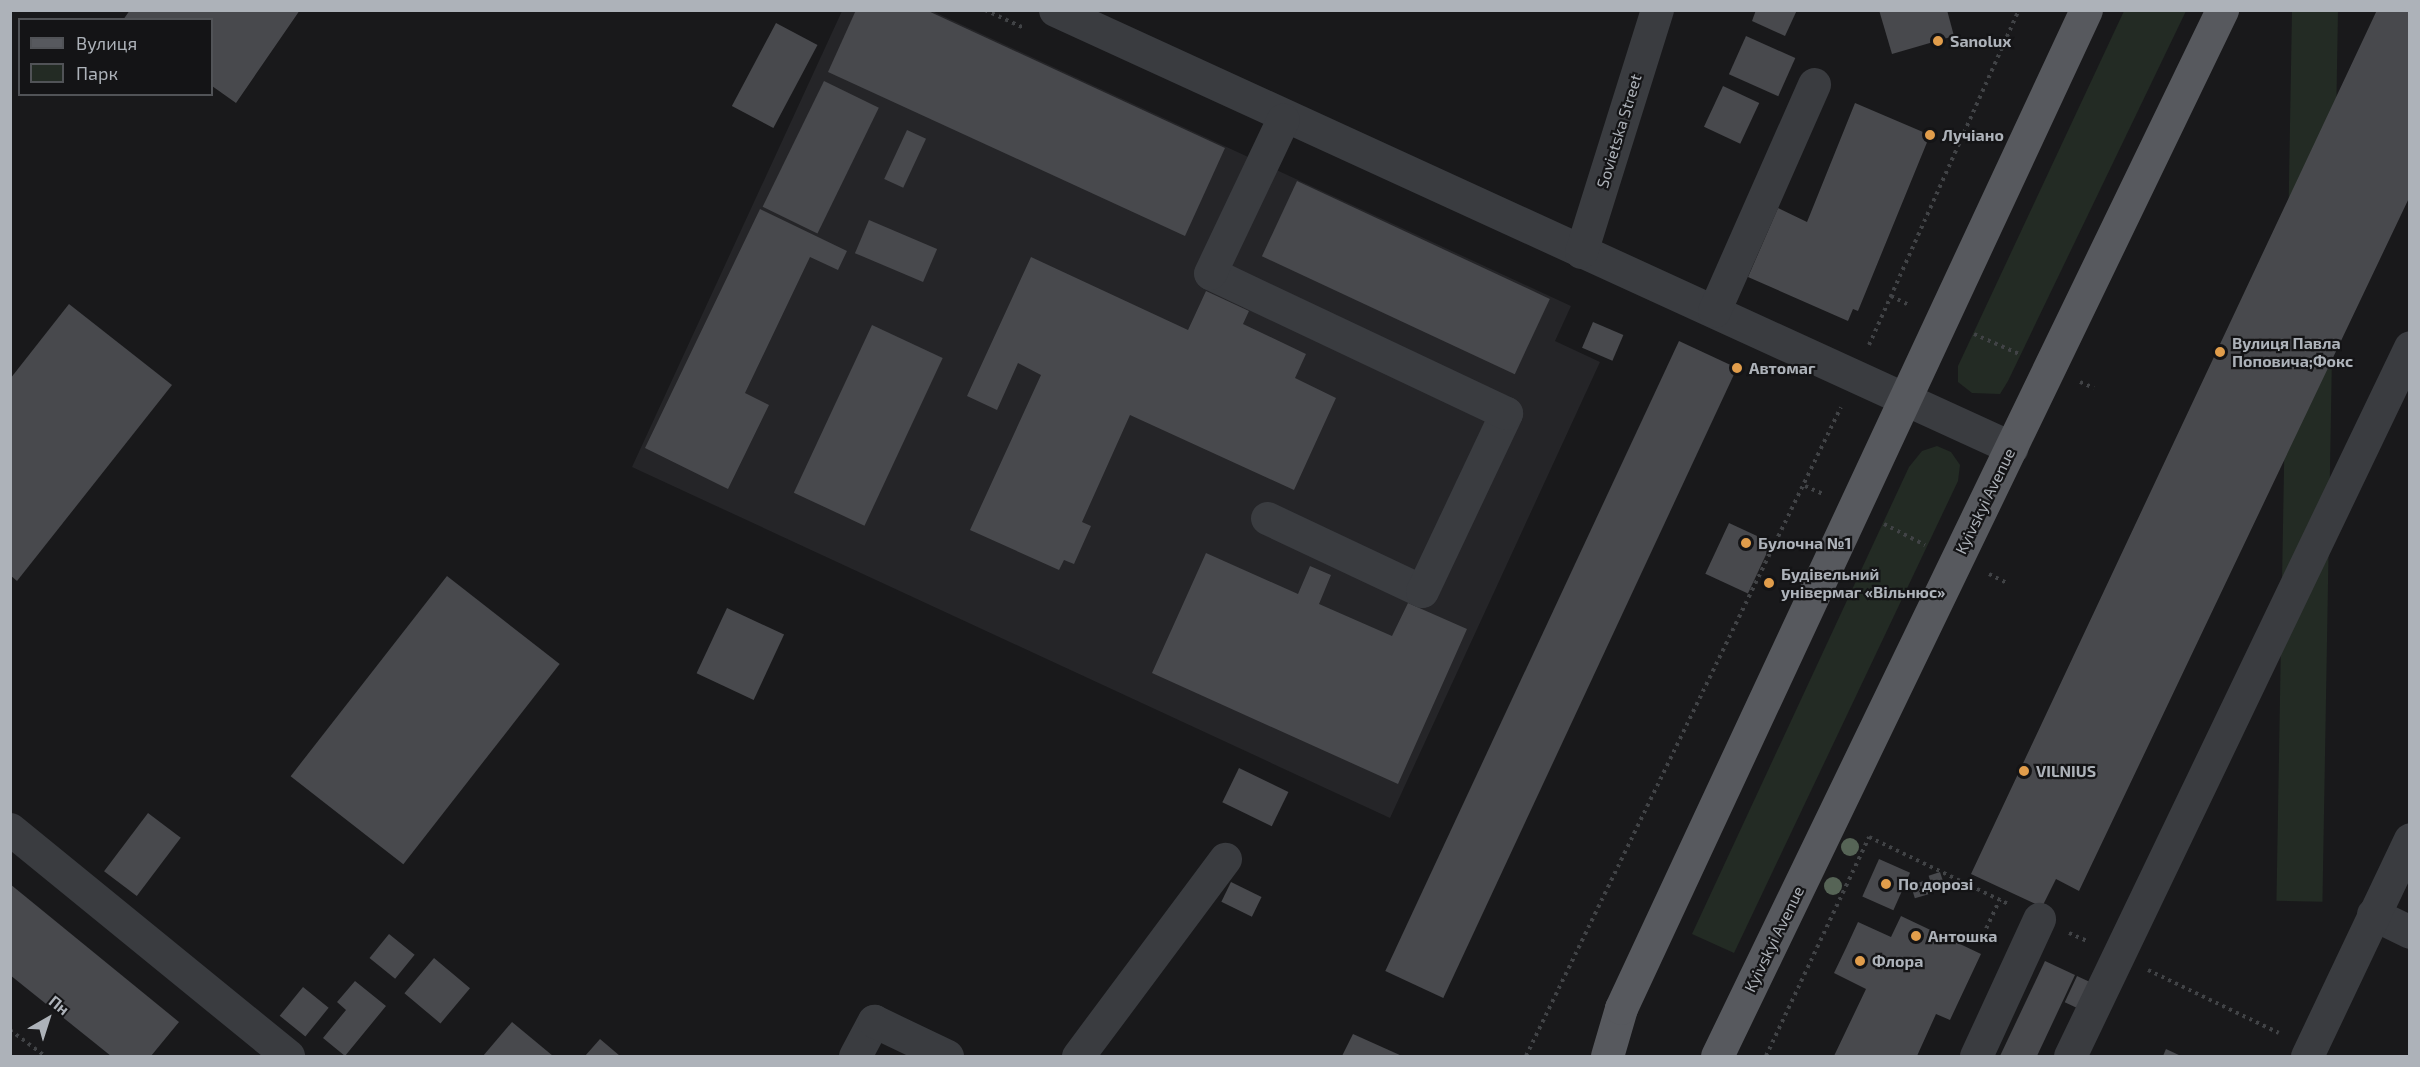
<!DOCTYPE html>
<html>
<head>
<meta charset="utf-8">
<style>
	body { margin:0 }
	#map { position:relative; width:2420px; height:1067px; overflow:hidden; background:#19191b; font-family:"Exo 2",sans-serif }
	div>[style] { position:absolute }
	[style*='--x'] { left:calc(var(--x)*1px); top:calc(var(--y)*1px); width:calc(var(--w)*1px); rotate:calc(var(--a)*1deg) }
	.built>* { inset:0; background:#252528 }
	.green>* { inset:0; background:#232b24; transform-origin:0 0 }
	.building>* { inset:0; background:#48494d; transform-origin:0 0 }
	.path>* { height:4px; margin-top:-2px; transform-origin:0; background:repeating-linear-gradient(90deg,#414346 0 3px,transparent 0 7.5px) }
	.minor>* { height:33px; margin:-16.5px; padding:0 16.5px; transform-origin:16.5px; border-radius:16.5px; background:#3a3c40 }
	.major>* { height:33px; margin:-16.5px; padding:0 16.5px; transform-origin:16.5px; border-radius:16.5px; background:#57595e }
	.trees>* { width:18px; height:18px; margin:-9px; border-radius:50%; background:#566456 }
	.dots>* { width:16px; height:16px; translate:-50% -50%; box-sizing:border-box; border:3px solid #141416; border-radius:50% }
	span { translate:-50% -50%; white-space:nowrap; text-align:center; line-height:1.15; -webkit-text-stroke:4.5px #141416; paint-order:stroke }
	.poi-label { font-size:16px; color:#adb2b9; font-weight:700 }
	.left { translate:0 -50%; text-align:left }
	.street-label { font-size:16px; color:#adb2b9 }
	.frame { position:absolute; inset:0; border:12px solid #adb2b9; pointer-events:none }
	.legend { position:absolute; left:18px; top:18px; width:195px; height:78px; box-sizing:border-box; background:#141416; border:2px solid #515357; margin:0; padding:8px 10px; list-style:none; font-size:18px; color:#adb2b9 }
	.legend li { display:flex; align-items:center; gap:12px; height:30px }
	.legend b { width:30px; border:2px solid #515357 }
	.north { position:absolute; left:18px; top:989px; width:60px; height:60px; -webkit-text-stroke:4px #141416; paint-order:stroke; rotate:39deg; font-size:16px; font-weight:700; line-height:24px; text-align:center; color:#adb2b9 }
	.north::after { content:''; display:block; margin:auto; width:21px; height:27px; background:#adb2b9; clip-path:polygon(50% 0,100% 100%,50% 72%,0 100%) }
</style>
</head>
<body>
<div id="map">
	<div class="built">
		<div style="clip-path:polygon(842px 11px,932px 11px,1571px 306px,1555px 341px,1600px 362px,1390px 818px,632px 467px)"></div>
	</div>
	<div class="green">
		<div style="left:2292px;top:10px;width:46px;height:891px;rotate:1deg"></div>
		<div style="clip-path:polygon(2124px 11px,2186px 11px,2008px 381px,2000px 394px,1972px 393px,1958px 382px,1958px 366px)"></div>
		<div style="clip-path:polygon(1937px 446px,1951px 452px,1960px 465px,1958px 481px,1734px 953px,1692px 934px,1909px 467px,1922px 451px)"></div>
	</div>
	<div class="building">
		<div style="clip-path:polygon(130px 10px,300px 10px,236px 103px,212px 86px,212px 20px,123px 20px)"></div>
		<div style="clip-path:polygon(856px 10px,926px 10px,1225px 148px,1185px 236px,828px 72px)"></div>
		<div style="clip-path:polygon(1756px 10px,1797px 10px,1785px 36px,1752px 21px)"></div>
		<div style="clip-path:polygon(1879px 10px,1947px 10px,1954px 36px,1892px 54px)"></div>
		<div style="clip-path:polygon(2377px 10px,2410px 10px,2410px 196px,2079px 891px,2056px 879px,2042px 907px,1971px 874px)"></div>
		<div style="left:776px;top:23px;width:47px;height:94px;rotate:28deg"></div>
		<div style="left:1746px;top:36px;width:54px;height:42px;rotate:24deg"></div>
		<div style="left:824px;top:81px;width:61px;height:140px;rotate:26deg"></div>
		<div style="left:1723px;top:86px;width:40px;height:45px;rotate:25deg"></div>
		<div style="clip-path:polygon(1855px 103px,1930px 135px,1858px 311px,1853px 309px,1848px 321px,1748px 277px,1778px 208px,1807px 222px)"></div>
		<div style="left:907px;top:130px;width:21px;height:54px;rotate:25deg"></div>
		<div style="left:1297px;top:181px;width:279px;height:83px;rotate:25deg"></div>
		<div style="clip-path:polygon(760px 209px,847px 251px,838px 270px,810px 257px,745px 393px,769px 405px,728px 489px,645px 448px)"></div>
		<div style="left:869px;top:220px;width:74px;height:36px;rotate:23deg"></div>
		<div style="clip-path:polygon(1031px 257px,1188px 330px,1206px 291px,1249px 311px,1243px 324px,1306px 354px,1295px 378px,1336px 398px,1294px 490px,1130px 415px,1082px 522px,1091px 526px,1074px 564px,1064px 560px,1059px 570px,970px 530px,1041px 375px,1018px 363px,997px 410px,967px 396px)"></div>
		<div style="clip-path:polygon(69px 304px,172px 385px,17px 581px,10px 575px,10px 379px)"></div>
		<div style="left:1593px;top:322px;width:33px;height:28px;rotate:23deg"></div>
		<div style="left:872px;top:325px;width:78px;height:185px;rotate:25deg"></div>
		<div style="left:1679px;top:341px;width:64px;height:695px;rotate:25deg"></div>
		<div style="left:1729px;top:523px;width:47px;height:56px;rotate:25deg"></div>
		<div style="clip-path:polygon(1206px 553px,1298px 594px,1310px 566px,1331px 575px,1319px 604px,1392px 636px,1408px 603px,1467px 629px,1398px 784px,1152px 673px)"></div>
		<div style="left:447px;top:576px;width:143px;height:254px;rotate:38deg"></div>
		<div style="left:727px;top:608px;width:63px;height:72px;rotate:25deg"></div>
		<div style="left:1239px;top:768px;width:55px;height:38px;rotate:26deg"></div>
		<div style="left:148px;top:813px;width:41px;height:73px;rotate:37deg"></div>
		<div style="left:1879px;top:859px;width:34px;height:41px;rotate:24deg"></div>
		<div style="left:1940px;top:872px;width:13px;height:12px;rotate:72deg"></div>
		<div style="left:1927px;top:880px;width:14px;height:17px;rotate:73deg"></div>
		<div style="left:1231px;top:882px;width:34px;height:22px;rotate:26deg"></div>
		<div style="clip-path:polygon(10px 884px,179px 1022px,151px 1056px,111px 1056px,10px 975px)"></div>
		<div style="clip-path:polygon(1901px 916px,1981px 954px,1957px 1005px,1950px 1020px,1936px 1014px,1917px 1056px,1834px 1056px,1866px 989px,1834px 973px,1846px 948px,1858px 922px,1891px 937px)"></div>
		<div style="left:389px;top:934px;width:33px;height:31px;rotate:39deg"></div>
		<div style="left:434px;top:958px;width:47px;height:46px;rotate:40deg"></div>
		<div style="clip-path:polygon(2045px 961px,2075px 975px,2037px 1056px,2000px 1056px)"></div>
		<div style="left:2077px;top:976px;width:19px;height:29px;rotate:25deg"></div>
		<div style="clip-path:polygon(355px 981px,386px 1006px,345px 1056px,323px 1038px,346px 1010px,337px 1002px)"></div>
		<div style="left:303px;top:987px;width:33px;height:37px;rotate:39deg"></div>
		<div style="clip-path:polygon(512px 1022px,553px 1056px,483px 1056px)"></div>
		<div style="clip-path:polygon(1353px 1034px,1402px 1056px,1342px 1056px)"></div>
		<div style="clip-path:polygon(600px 1039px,620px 1056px,585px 1056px)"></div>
		<div style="clip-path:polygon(2166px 1049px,2181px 1056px,2163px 1056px)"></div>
	</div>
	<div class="path">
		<div style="--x:985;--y:10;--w:43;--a:24.8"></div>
		<div style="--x:1891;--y:296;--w:20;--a:27"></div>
		<div style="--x:1974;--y:334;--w:49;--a:24"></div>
		<div style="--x:1869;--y:345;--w:367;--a:-65.9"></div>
		<div style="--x:2080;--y:382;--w:15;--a:23"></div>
		<div style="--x:1805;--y:486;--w:20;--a:24"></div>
		<div style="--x:1884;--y:524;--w:46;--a:27.1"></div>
		<div style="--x:1989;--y:574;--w:20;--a:27"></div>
		<div style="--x:2069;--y:933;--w:20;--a:24"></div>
		<div style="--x:1980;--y:942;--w:47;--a:-65.1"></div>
		<div style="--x:2148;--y:970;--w:145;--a:25.7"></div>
		<div style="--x:10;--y:1030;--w:44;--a:36.6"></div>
		<div style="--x:1526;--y:1056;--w:721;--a:-64.11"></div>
		<div style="--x:1766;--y:1056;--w:242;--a:-64.8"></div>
		<div style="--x:1869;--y:837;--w:154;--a:25.7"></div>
	</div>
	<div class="minor">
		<div style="--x:1055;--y:10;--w:1052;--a:24.59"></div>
		<div style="--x:1581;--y:252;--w:254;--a:-72.6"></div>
		<div style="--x:1714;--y:311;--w:248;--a:-66.2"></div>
		<div style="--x:1267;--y:518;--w:171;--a:25.2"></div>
		<div style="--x:1422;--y:591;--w:197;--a:-64.7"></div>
		<div style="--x:1506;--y:413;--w:327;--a:-154.7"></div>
		<div style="--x:1210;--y:273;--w:170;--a:-64.6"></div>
		<div style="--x:10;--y:829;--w:359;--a:39.2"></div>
		<div style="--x:2373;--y:914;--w:41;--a:25.9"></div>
		<div style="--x:855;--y:1056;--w:40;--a:-62"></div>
		<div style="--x:874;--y:1021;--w:81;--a:25.6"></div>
		<div style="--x:1078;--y:1056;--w:246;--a:-53.3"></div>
		<div style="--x:1976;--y:1056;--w:151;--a:-65.3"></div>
		<div style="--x:2070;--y:1056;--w:786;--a:-64.38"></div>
		<div style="--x:2307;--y:1056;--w:240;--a:-64.6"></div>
	</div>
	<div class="major">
		<div style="--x:1607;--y:1056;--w:50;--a:-73.7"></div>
		<div style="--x:1621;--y:1008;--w:1101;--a:-65.02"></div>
		<div style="--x:1717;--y:1056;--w:1162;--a:-64.23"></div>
	</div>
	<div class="trees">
		<div style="left:1850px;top:847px"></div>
		<div style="left:1833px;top:886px"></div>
	</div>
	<div class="dots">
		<div style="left:1938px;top:41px;background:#e19d4b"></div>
		<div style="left:1930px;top:135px;background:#e19d4b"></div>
		<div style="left:2220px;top:352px;background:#e19d4b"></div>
		<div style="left:1737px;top:368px;background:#e19d4b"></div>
		<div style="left:1746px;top:543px;background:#e19d4b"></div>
		<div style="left:1769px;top:583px;background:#e19d4b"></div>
		<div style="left:2024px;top:771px;background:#e19d4b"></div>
		<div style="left:1886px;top:884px;background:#e19d4b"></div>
		<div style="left:1916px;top:936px;background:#e19d4b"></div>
		<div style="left:1860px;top:961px;background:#e19d4b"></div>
	</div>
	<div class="poi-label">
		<span class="left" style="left:1950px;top:41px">Sanolux</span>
		<span class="left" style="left:1942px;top:135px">Лучіано</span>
		<span class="left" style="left:2232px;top:352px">Вулиця Павла<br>Поповича;Фокс</span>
		<span class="left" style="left:1749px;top:368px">Автомаг</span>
		<span class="left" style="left:1758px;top:543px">Булочна №1</span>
		<span class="left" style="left:1781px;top:583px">Будівельний<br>універмаг «Вільнюс»</span>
		<span class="left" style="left:2036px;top:771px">VILNIUS</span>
		<span class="left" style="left:1898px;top:884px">По дорозі</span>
		<span class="left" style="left:1928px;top:936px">Антошка</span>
		<span class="left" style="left:1872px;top:961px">Флора</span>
	</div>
	<div class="street-label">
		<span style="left:1619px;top:131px;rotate:-73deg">Sovietska Street</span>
		<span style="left:1985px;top:501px;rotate:-64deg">Kyivskyi Avenue</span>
		<span style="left:1774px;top:939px;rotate:-64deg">Kyivskyi Avenue</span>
	</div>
	<div class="frame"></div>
	<ul class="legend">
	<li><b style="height:8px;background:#57595e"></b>Вулиця</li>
	<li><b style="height:16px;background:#232b24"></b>Парк</li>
	</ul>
	<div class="north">Пн</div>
</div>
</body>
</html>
